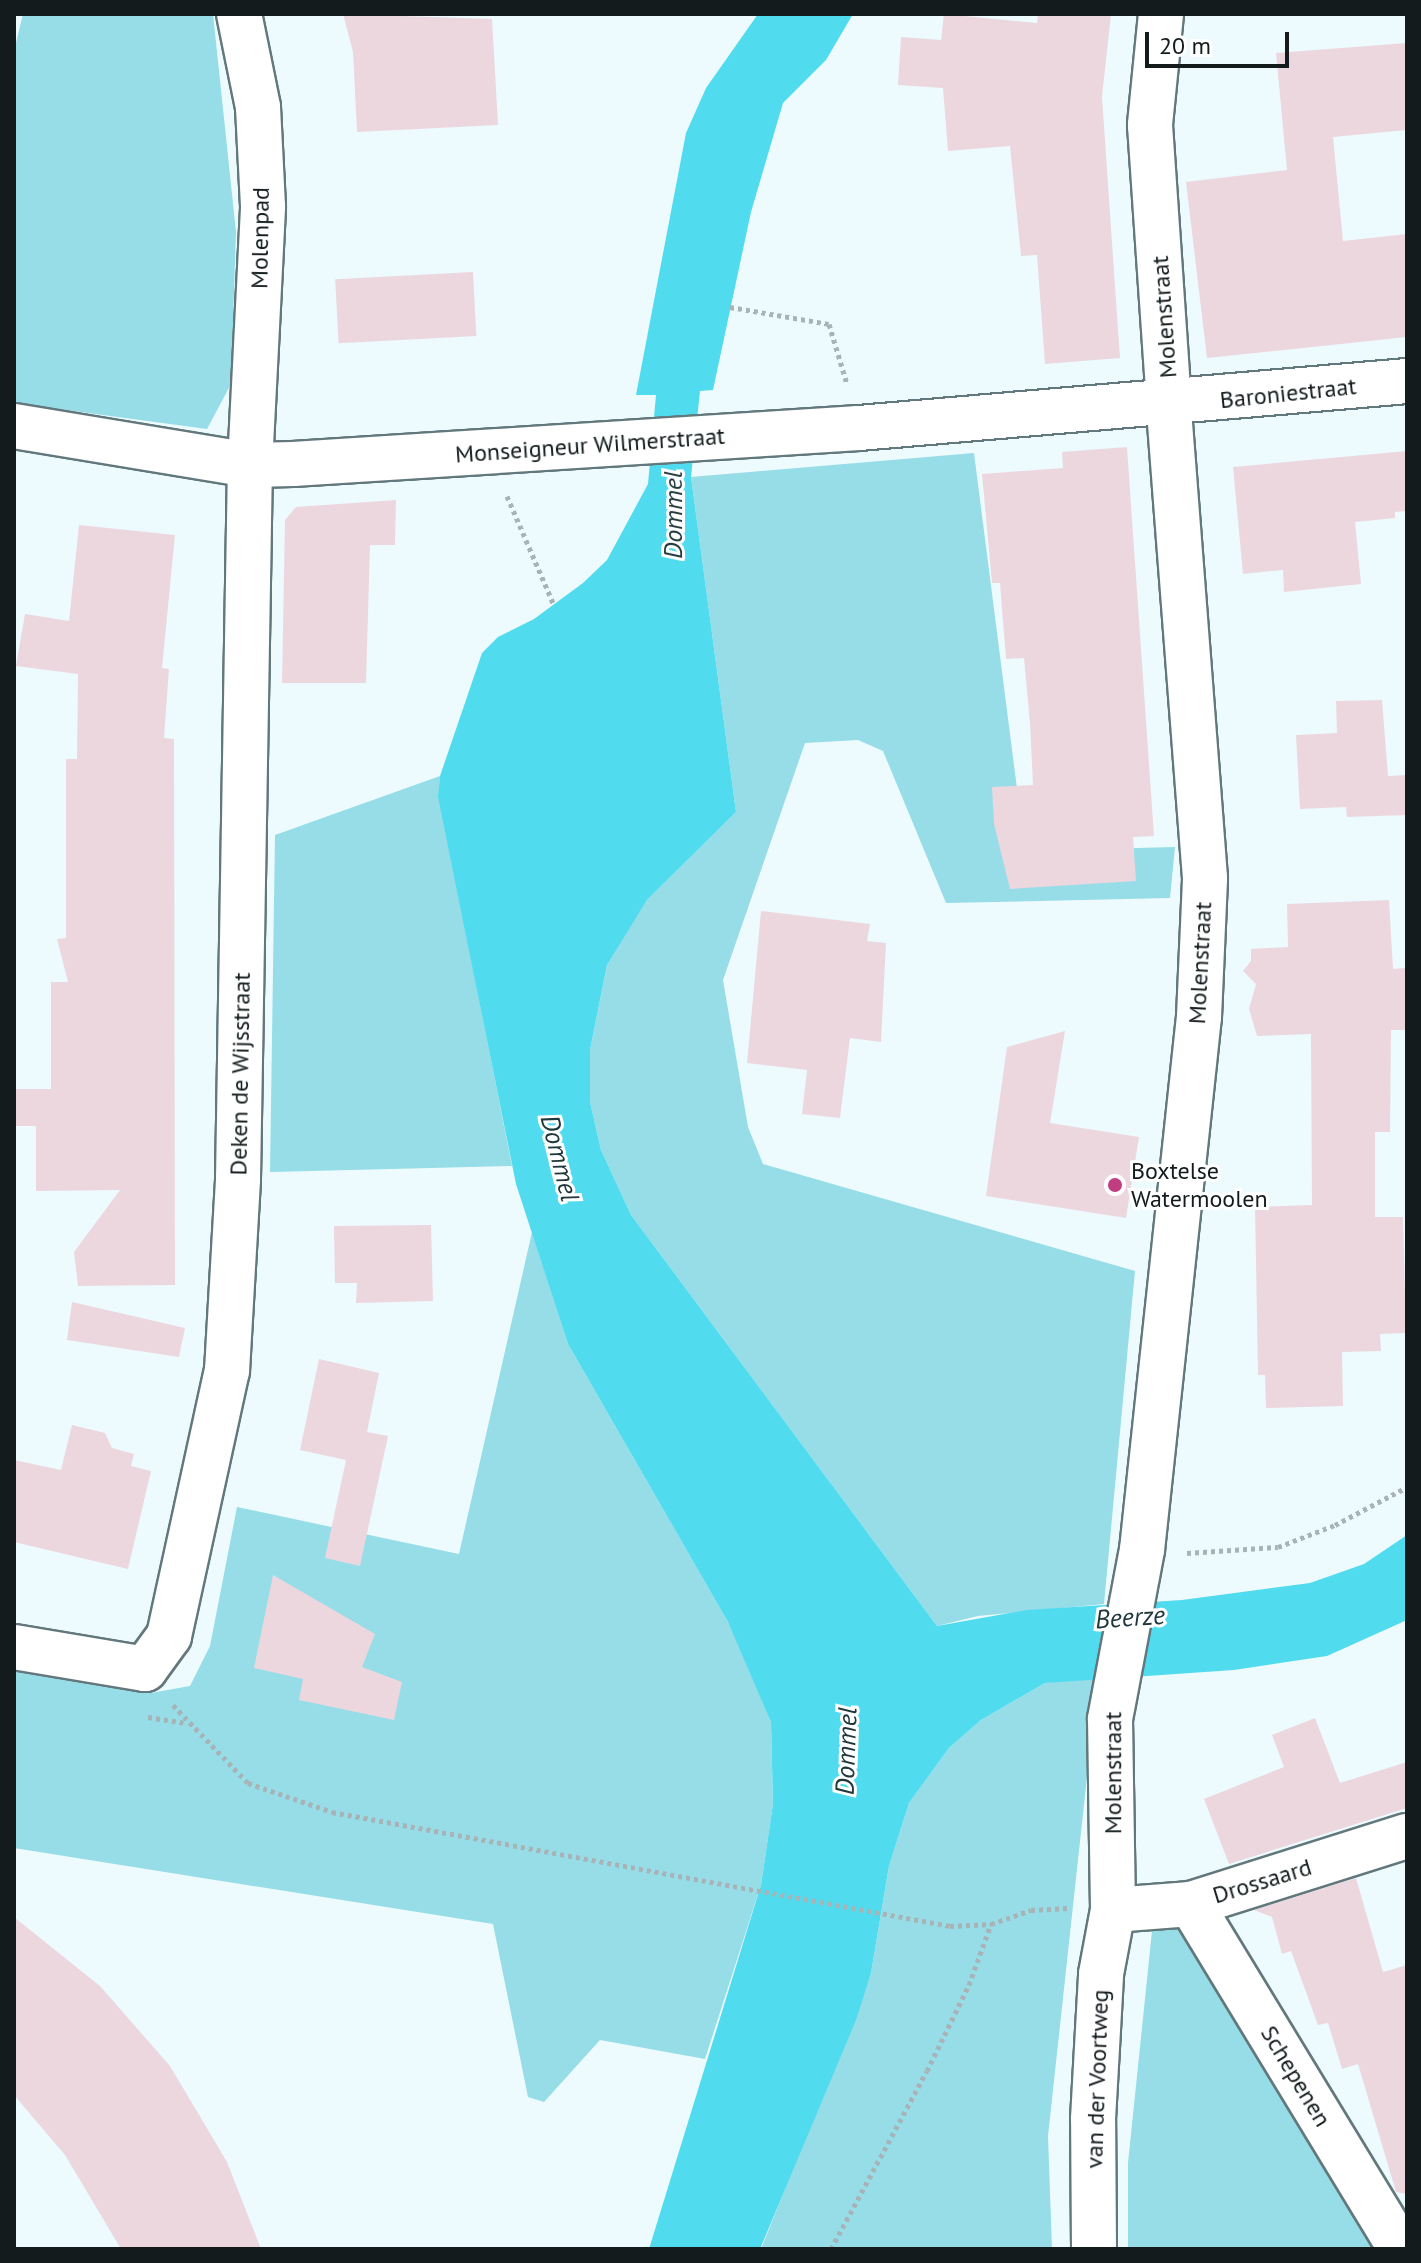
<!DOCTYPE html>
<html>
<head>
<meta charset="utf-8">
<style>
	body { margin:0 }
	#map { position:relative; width:1421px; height:2263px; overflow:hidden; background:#edfbfe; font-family:"PT Sans",sans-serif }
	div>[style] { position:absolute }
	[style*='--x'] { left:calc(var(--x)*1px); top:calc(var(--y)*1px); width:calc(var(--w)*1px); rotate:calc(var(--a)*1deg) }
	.green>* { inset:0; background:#96dde8 }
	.water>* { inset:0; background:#51dbef }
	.building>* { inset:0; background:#ecd7df; transform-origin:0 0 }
	.path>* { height:5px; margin-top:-2.5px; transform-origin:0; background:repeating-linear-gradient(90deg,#a7b3b6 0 4px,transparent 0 8px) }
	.roads { filter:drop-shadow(2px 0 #63787c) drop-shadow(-2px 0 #63787c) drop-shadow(0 2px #63787c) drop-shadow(0 -2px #63787c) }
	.street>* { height:44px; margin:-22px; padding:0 22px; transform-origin:22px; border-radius:22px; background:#fff }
	.secondary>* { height:44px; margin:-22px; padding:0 22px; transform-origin:22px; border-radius:22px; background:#fff }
	.dots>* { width:22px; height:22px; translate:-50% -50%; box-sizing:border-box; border:4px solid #fff; border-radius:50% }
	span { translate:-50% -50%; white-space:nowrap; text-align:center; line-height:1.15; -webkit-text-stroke:6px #fff; paint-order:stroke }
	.street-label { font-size:24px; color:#131b1d }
	.poi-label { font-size:24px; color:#131b1d }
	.left { translate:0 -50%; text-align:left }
	.water-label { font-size:26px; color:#20373b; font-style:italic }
	.frame { position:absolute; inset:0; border:16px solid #131b1d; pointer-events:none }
	.scale { position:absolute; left:1145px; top:32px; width:144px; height:36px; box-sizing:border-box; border:4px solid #131b1d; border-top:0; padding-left:10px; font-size:24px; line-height:28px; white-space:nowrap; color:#131b1d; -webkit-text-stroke:6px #fff; paint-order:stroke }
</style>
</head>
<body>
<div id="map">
	<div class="green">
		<div style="clip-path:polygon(23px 14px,213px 14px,236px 232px,231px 384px,207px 429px,14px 403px,14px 51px)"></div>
		<div style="clip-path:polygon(974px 453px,1025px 851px,1175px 847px,1170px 898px,946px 903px,883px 751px,858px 740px,805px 743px,723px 980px,748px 1127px,763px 1164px,1135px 1271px,1104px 1604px,978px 1616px,937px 1626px,631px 1215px,601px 1150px,590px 1102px,590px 1050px,607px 965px,626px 933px,647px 900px,736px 812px,691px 477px)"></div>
		<div style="clip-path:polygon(440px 776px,439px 797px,512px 1166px,270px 1172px,275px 835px)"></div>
		<div style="clip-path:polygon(532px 1232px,568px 1344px,728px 1622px,756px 1681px,771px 1722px,773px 1804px,761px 1885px,705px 2059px,600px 2040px,544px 2102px,528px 2097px,493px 1924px,14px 1848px,14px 1667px,151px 1693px,190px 1686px,210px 1646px,237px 1507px,459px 1554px)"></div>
		<div style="clip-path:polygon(1098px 1676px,1048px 2136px,1052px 2249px,761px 2249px,871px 1973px,889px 1866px,909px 1803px,949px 1748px,981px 1720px,1045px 1683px)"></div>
		<div style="clip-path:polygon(1191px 1925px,1385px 2249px,1128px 2249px,1128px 2163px,1152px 1931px)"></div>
	</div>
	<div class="water">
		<div style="clip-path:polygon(758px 14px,853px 14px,826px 60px,783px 103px,751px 212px,713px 390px,700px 391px,691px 477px,736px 812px,647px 900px,607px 965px,590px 1050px,590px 1102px,601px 1150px,631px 1215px,937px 1626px,1027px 1610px,1182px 1600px,1310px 1583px,1364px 1564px,1407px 1535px,1407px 1620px,1327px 1656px,1234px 1670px,1045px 1683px,981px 1720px,949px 1748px,909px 1803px,889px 1866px,871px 1973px,856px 2020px,760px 2249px,649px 2249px,761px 1885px,773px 1804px,771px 1722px,728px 1622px,568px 1344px,516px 1184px,438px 797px,440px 776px,482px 653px,498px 637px,534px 619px,583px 583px,607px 560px,648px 484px,656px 395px,636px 395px,686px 133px,706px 88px)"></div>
	</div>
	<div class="building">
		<div style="clip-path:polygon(343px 14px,492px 19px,498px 125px,357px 132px,353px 52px)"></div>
		<div style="clip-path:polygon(944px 14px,1037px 23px,1038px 14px,1111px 14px,1102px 97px,1120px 358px,1045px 364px,1037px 255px,1021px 256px,1010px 146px,948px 151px,943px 88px,898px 85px,901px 37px,941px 40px)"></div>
		<div style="clip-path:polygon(1407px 43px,1407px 130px,1333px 137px,1343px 241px,1407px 234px,1407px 337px,1207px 358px,1186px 182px,1287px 170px,1276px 53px)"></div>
		<div style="left:473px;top:272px;width:64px;height:138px;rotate:87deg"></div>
		<div style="clip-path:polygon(1127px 447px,1154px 836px,1133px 837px,1136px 881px,1010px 889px,994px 824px,992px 787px,1033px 785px,1030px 724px,1024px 658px,1006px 659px,1000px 583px,992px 583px,982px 474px,1063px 468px,1062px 452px)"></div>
		<div style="clip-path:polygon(1407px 451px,1407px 511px,1395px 512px,1395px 518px,1355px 522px,1361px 584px,1284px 592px,1283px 570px,1243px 574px,1233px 467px)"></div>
		<div style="clip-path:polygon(396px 500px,395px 545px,370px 545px,366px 683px,282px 683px,285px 520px,296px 507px)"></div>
		<div style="clip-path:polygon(79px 525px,175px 535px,162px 668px,169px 669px,164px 738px,174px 739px,175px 1285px,78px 1286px,74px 1252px,120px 1190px,36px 1191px,36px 1126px,14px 1126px,14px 1089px,51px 1089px,51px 982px,68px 982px,57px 939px,66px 938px,66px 759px,77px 759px,78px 674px,16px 666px,25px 614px,69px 621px)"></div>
		<div style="clip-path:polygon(1382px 700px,1388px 776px,1406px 775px,1407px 815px,1347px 817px,1346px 807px,1300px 809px,1296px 735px,1337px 733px,1336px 701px)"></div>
		<div style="clip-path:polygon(1389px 900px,1393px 969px,1405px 968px,1407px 1030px,1391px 1030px,1390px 1132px,1375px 1132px,1375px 1217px,1403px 1217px,1406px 1333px,1380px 1334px,1381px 1351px,1342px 1352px,1343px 1406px,1266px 1408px,1265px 1375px,1258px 1375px,1255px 1207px,1312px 1205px,1311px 1034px,1257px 1036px,1249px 1009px,1256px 984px,1243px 971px,1251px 961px,1251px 949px,1288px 947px,1287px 904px)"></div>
		<div style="clip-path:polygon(761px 911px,870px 924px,867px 941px,886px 943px,881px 1042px,850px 1038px,840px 1118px,802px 1114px,807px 1070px,747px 1063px)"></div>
		<div style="clip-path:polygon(1065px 1031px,1050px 1123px,1139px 1137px,1126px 1218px,986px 1196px,1007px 1047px)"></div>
		<div style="clip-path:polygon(431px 1225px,433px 1301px,356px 1303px,357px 1283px,335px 1283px,334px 1226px)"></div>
		<div style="clip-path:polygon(72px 1302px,185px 1328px,179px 1357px,67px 1340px)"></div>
		<div style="clip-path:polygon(319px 1359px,379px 1373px,367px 1432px,388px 1436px,360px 1566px,325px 1558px,346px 1460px,300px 1450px)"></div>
		<div style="clip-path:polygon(72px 1425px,105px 1433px,112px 1448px,134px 1454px,131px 1466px,151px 1471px,128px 1569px,14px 1542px,14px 1460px,61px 1470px)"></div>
		<div style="clip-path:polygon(273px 1575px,375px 1634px,362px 1667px,402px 1682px,394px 1720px,299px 1700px,303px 1679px,254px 1668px)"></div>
		<div style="clip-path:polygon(1315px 1718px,1340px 1783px,1407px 1762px,1407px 1808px,1229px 1864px,1204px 1799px,1284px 1767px,1272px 1735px)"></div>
		<div style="clip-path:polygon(1356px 1878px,1383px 1972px,1407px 1965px,1407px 2194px,1396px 2192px,1358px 2064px,1342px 2069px,1328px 2023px,1318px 2025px,1291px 1951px,1282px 1954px,1272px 1917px,1254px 1910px)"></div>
		<div style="clip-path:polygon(14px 1917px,100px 1986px,170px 2066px,227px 2162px,261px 2249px,121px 2249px,65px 2155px,14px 2095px)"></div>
	</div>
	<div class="path">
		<div style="--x:730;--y:307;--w:100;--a:9.7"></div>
		<div style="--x:829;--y:324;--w:63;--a:73.3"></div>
		<div style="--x:507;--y:496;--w:119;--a:66.7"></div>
		<div style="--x:1187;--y:1553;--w:91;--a:-3.8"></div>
		<div style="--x:1278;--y:1547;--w:61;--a:-21.1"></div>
		<div style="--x:1335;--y:1525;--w:81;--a:-27.8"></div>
		<div style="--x:173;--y:1705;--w:108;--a:46.1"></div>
		<div style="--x:248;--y:1783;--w:89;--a:19"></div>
		<div style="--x:332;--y:1812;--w:628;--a:10.45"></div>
		<div style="--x:950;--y:1926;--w:41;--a:-2.8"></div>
		<div style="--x:991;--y:1924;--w:42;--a:-19.3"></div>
		<div style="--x:1031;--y:1910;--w:38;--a:-3"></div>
		<div style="--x:148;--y:1717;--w:37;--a:9"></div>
		<div style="--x:831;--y:2249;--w:202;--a:-61.7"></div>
		<div style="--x:927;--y:2071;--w:96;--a:-64"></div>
		<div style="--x:969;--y:1985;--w:65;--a:-70.2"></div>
	</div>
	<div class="roads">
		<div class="street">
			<div style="--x:1161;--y:14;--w:112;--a:95.7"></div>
			<div style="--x:1150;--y:125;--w:281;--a:86.1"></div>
			<div style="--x:14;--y:1647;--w:133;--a:9.5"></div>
			<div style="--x:145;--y:1669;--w:41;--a:-54"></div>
			<div style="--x:169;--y:1636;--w:271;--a:-77.7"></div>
			<div style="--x:227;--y:1371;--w:192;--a:-86.7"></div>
			<div style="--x:238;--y:1179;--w:714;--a:-89.04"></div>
			<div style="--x:250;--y:465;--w:259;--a:-87.1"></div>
			<div style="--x:263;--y:206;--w:99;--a:-92.9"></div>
			<div style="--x:258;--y:107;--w:95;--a:-101.5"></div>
			<div style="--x:1191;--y:1904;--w:404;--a:58.7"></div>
			<div style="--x:1113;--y:1910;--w:78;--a:-4.4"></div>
			<div style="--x:1191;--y:1904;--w:226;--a:-17.5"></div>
		</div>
		<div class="secondary">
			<div style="--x:14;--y:426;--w:239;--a:9.4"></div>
			<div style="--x:250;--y:465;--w:43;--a:-1.3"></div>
			<div style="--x:293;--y:464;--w:567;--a:-3.64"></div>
			<div style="--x:859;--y:428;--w:550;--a:-4.9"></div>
			<div style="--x:1094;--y:2249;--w:130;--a:-90.4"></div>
			<div style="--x:1093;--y:2119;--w:145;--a:-86.8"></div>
			<div style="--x:1101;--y:1974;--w:65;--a:-79.4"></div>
			<div style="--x:1113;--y:1910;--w:191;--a:-90.9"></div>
			<div style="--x:1110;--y:1719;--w:172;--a:-79.3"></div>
			<div style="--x:1142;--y:1550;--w:536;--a:-83.9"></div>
			<div style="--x:1199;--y:1017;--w:139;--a:-87.5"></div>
			<div style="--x:1205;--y:878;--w:474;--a:-94.4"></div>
		</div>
	</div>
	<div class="dots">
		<div style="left:1115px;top:1185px;background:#c13d81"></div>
	</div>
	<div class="street-label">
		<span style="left:260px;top:238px;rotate:-89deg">Molenpad</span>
		<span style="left:1164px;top:317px;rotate:-94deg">Molenstraat</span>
		<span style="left:1288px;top:393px;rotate:-6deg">Baroniestraat</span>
		<span style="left:590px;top:445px;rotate:-4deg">Monseigneur Wilmerstraat</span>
		<span style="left:1200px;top:963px;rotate:-87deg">Molenstraat</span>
		<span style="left:240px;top:1074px;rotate:-89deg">Deken de Wijsstraat</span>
		<span style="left:1113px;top:1773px;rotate:-90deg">Molenstraat</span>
		<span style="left:1262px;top:1881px;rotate:-17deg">Drossaard</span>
		<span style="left:1296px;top:2076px;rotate:59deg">Schepenen</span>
		<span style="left:1097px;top:2079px;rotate:-88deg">van der Voortweg</span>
	</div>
	<div class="poi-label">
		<span class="left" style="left:1131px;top:1185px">Boxtelse<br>Watermoolen</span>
	</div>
	<div class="water-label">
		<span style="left:673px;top:515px;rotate:-90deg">Dommel</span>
		<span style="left:560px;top:1158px;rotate:76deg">Dommel</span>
		<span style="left:1130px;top:1617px;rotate:-4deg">Beerze</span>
		<span style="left:846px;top:1751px;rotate:-88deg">Dommel</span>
	</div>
	<div class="frame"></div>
	<div class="scale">20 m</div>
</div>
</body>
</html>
